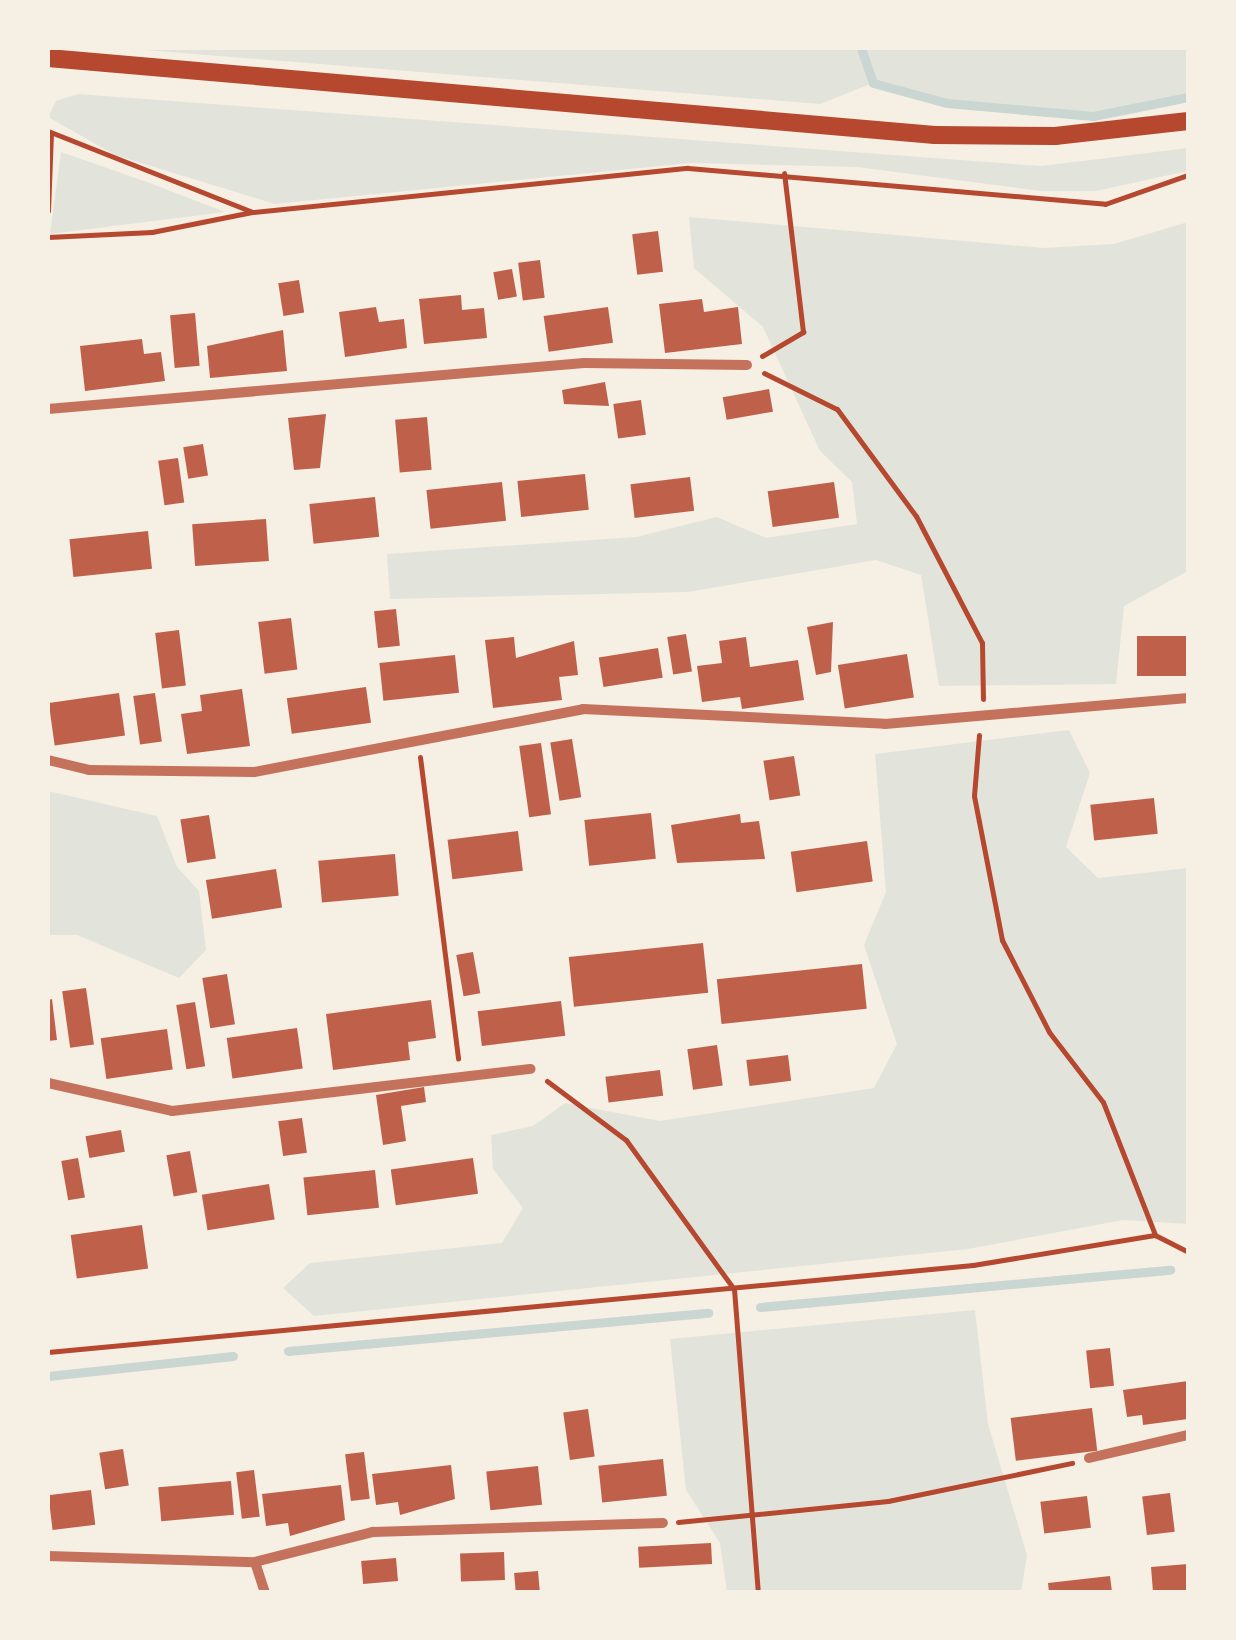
<!DOCTYPE html>
<html>
<head>
<meta charset="utf-8">
<style>
	body { margin:0 }
	#map { position:relative; width:1236px; height:1640px; overflow:hidden; background:#f6efe4; font-family:Karla,sans-serif }
	div>[style] { position:absolute }
	[style*='--x'] { left:calc(var(--x)*1px); top:calc(var(--y)*1px); width:calc(var(--w)*1px); rotate:calc(var(--a)*1deg) }
	.green>* { inset:0; background:#e2e4dc }
	.stream>* { height:9px; margin:-4.5px; padding:0 4.5px; transform-origin:4.5px; border-radius:4.5px; background:#c9d6d2 }
	.building>* { inset:0; background:#bf614a; transform-origin:0 0 }
	.path>* { height:5px; margin:-2.5px; padding:0 2.5px; transform-origin:2.5px; border-radius:2.5px; background:#b5482f }
	.minor>* { height:10px; margin:-5px; padding:0 5px; transform-origin:5px; border-radius:5px; background:#c5725c }
	.secondary>* { height:18px; margin:-9px; padding:0 9px; transform-origin:9px; border-radius:9px; background:#b5482f }
	span { translate:-50% -50%; white-space:nowrap; text-align:center; line-height:1.15; -webkit-text-stroke:9px #f6efe4; paint-order:stroke }
	.frame { position:absolute; inset:0; border:50px solid #f6efe4; pointer-events:none }
</style>
</head>
<body>
<div id="map">
	<div class="green">
		<div style="clip-path:polygon(120px 48px,1188px 48px,1188px 97px,1093px 116px,947px 103px,873px 83px,820px 104px)"></div>
		<div style="clip-path:polygon(78px 94px,1041px 166px,1188px 148px,1188px 171px,1096px 191px,1042px 191px,857px 167px,691px 163px,275px 204px,115px 155px,48px 117px,56px 101px)"></div>
		<div style="clip-path:polygon(61px 152px,147px 182px,225px 212px,50px 234px)"></div>
		<div style="clip-path:polygon(689px 217px,1044px 248px,1114px 244px,1188px 222px,1188px 571px,1124px 606px,1116px 684px,939px 686px,921px 575px,876px 560px,688px 592px,390px 599px,387px 554px,636px 537px,717px 517px,766px 538px,857px 524px,852px 482px,820px 451px,763px 327px,694px 268px)"></div>
		<div style="clip-path:polygon(1069px 730px,1090px 773px,1066px 847px,1098px 878px,1188px 868px,1188px 1224px,1123px 1220px,968px 1249px,314px 1316px,283px 1288px,310px 1263px,502px 1243px,523px 1208px,493px 1169px,491px 1135px,533px 1126px,565px 1103px,660px 1121px,874px 1088px,897px 1044px,864px 945px,886px 892px,875px 754px)"></div>
		<div style="clip-path:polygon(48px 791px,157px 816px,177px 867px,199px 891px,206px 950px,179px 978px,77px 935px,48px 935px)"></div>
		<div style="clip-path:polygon(975px 1310px,988px 1424px,1027px 1555px,1021px 1592px,727px 1592px,720px 1543px,686px 1490px,670px 1339px)"></div>
	</div>
	<div class="stream">
		<div style="--x:861;--y:48;--w:37;--a:71"></div>
		<div style="--x:873;--y:83;--w:77;--a:15.1"></div>
		<div style="--x:947;--y:103;--w:147;--a:5.1"></div>
		<div style="--x:1093;--y:116;--w:97;--a:-11.3"></div>
		<div style="--x:760;--y:1307;--w:412;--a:-5.2"></div>
		<div style="--x:288;--y:1351;--w:422;--a:-5.2"></div>
		<div style="--x:48;--y:1376;--w:186;--a:-6.2"></div>
	</div>
	<div class="building">
		<div style="left:658px;top:231px;width:41px;height:26px;rotate:83deg"></div>
		<div style="left:540px;top:260px;width:38px;height:22px;rotate:83deg"></div>
		<div style="left:512px;top:269px;width:28px;height:19px;rotate:80deg"></div>
		<div style="left:299px;top:280px;width:33px;height:21px;rotate:81deg"></div>
		<div style="clip-path:polygon(461px 295px,462px 310px,484px 308px,487px 338px,424px 344px,419px 299px)"></div>
		<div style="clip-path:polygon(702px 299px,704px 312px,738px 307px,742px 344px,665px 353px,659px 304px)"></div>
		<div style="clip-path:polygon(376px 307px,379px 322px,404px 319px,407px 348px,345px 357px,339px 312px)"></div>
		<div style="left:608px;top:307px;width:36px;height:65px;rotate:82deg"></div>
		<div style="left:195px;top:313px;width:53px;height:25px;rotate:85deg"></div>
		<div style="clip-path:polygon(283px 330px,287px 371px,210px 378px,207px 346px)"></div>
		<div style="clip-path:polygon(142px 339px,144px 354px,161px 352px,165px 381px,85px 391px,80px 346px)"></div>
		<div style="clip-path:polygon(605px 382px,609px 406px,564px 404px,562px 390px)"></div>
		<div style="left:769px;top:389px;width:23px;height:47px;rotate:80deg"></div>
		<div style="left:641px;top:400px;width:35px;height:28px;rotate:82deg"></div>
		<div style="clip-path:polygon(326px 414px,320px 468px,294px 470px,288px 418px)"></div>
		<div style="left:427px;top:417px;width:53px;height:32px;rotate:85deg"></div>
		<div style="left:203px;top:444px;width:32px;height:20px;rotate:81deg"></div>
		<div style="left:178px;top:458px;width:45px;height:20px;rotate:82deg"></div>
		<div style="left:585px;top:474px;width:36px;height:68px;rotate:84deg"></div>
		<div style="left:690px;top:477px;width:34px;height:60px;rotate:83deg"></div>
		<div style="left:502px;top:482px;width:39px;height:76px;rotate:84deg"></div>
		<div style="left:834px;top:482px;width:36px;height:67px;rotate:82deg"></div>
		<div style="left:375px;top:497px;width:40px;height:66px;rotate:84deg"></div>
		<div style="left:266px;top:519px;width:42px;height:74px;rotate:86deg"></div>
		<div style="left:148px;top:531px;width:38px;height:79px;rotate:84deg"></div>
		<div style="left:396px;top:609px;width:37px;height:22px;rotate:84deg"></div>
		<div style="left:291px;top:618px;width:52px;height:33px;rotate:83deg"></div>
		<div style="clip-path:polygon(833px 622px,831px 672px,816px 675px,807px 627px)"></div>
		<div style="left:179px;top:630px;width:56px;height:24px;rotate:83deg"></div>
		<div style="left:686px;top:634px;width:38px;height:19px;rotate:81deg"></div>
		<div style="left:1188px;top:636px;width:40px;height:51px;rotate:90deg"></div>
		<div style="clip-path:polygon(514px 637px,516px 658px,574px 641px,578px 675px,559px 677px,562px 700px,493px 708px,485px 640px)"></div>
		<div style="clip-path:polygon(746px 637px,750px 667px,798px 660px,804px 700px,742px 709px,740px 697px,702px 702px,697px 666px,722px 663px,719px 641px)"></div>
		<div style="left:658px;top:648px;width:30px;height:60px;rotate:81deg"></div>
		<div style="left:907px;top:654px;width:44px;height:70px;rotate:81deg"></div>
		<div style="left:455px;top:655px;width:38px;height:76px;rotate:84deg"></div>
		<div style="left:366px;top:687px;width:36px;height:80px;rotate:82deg"></div>
		<div style="clip-path:polygon(242px 689px,250px 746px,187px 754px,181px 714px,202px 711px,200px 695px)"></div>
		<div style="left:119px;top:693px;width:43px;height:71px;rotate:82deg"></div>
		<div style="left:155px;top:693px;width:49px;height:22px;rotate:82deg"></div>
		<div style="left:572px;top:739px;width:59px;height:22px;rotate:81deg"></div>
		<div style="left:541px;top:743px;width:72px;height:22px;rotate:82deg"></div>
		<div style="left:794px;top:756px;width:40px;height:31px;rotate:81deg"></div>
		<div style="left:1154px;top:798px;width:36px;height:64px;rotate:84deg"></div>
		<div style="left:651px;top:813px;width:46px;height:67px;rotate:84deg"></div>
		<div style="clip-path:polygon(740px 814px,741px 823px,759px 821px,765px 859px,677px 863px,671px 825px)"></div>
		<div style="left:209px;top:815px;width:44px;height:29px;rotate:81deg"></div>
		<div style="left:518px;top:831px;width:40px;height:71px;rotate:83deg"></div>
		<div style="left:867px;top:841px;width:41px;height:77px;rotate:82deg"></div>
		<div style="left:395px;top:854px;width:42px;height:77px;rotate:85deg"></div>
		<div style="left:276px;top:869px;width:39px;height:71px;rotate:81deg"></div>
		<div style="left:703px;top:943px;width:50px;height:135px;rotate:84deg"></div>
		<div style="left:473px;top:952px;width:42px;height:17px;rotate:80deg"></div>
		<div style="left:862px;top:964px;width:45px;height:146px;rotate:84deg"></div>
		<div style="left:227px;top:974px;width:51px;height:25px;rotate:81deg"></div>
		<div style="left:86px;top:988px;width:57px;height:24px;rotate:82deg"></div>
		<div style="clip-path:polygon(52px 999px,57px 1040px,48px 1041px,48px 1000px)"></div>
		<div style="clip-path:polygon(431px 1000px,436px 1038px,408px 1042px,410px 1060px,333px 1070px,326px 1014px)"></div>
		<div style="left:561px;top:1001px;width:35px;height:84px;rotate:83deg"></div>
		<div style="left:195px;top:1002px;width:65px;height:19px;rotate:81deg"></div>
		<div style="left:297px;top:1028px;width:41px;height:71px;rotate:82deg"></div>
		<div style="left:167px;top:1029px;width:41px;height:67px;rotate:82deg"></div>
		<div style="left:717px;top:1045px;width:41px;height:30px;rotate:82deg"></div>
		<div style="left:788px;top:1055px;width:26px;height:42px;rotate:83deg"></div>
		<div style="left:660px;top:1070px;width:26px;height:55px;rotate:83deg"></div>
		<div style="clip-path:polygon(424px 1087px,426px 1102px,401px 1106px,406px 1141px,383px 1145px,376px 1095px)"></div>
		<div style="left:302px;top:1118px;width:35px;height:24px;rotate:82deg"></div>
		<div style="left:121px;top:1130px;width:22px;height:36px;rotate:80deg"></div>
		<div style="left:190px;top:1151px;width:42px;height:24px;rotate:80deg"></div>
		<div style="left:78px;top:1158px;width:40px;height:17px;rotate:80deg"></div>
		<div style="left:473px;top:1158px;width:36px;height:83px;rotate:82deg"></div>
		<div style="left:375px;top:1170px;width:38px;height:72px;rotate:84deg"></div>
		<div style="left:269px;top:1184px;width:36px;height:68px;rotate:81deg"></div>
		<div style="left:142px;top:1225px;width:44px;height:72px;rotate:82deg"></div>
		<div style="left:1110px;top:1348px;width:38px;height:24px;rotate:84deg"></div>
		<div style="clip-path:polygon(1188px 1381px,1188px 1419px,1143px 1425px,1142px 1415px,1127px 1417px,1123px 1390px)"></div>
		<div style="left:1092px;top:1408px;width:43px;height:82px;rotate:83deg"></div>
		<div style="left:588px;top:1409px;width:48px;height:25px;rotate:82deg"></div>
		<div style="left:123px;top:1449px;width:37px;height:24px;rotate:81deg"></div>
		<div style="left:364px;top:1452px;width:47px;height:19px;rotate:83deg"></div>
		<div style="left:663px;top:1459px;width:37px;height:65px;rotate:84deg"></div>
		<div style="clip-path:polygon(451px 1465px,455px 1499px,400px 1515px,398px 1502px,376px 1505px,372px 1474px)"></div>
		<div style="left:538px;top:1466px;width:39px;height:52px;rotate:84deg"></div>
		<div style="left:254px;top:1470px;width:47px;height:18px;rotate:83deg"></div>
		<div style="left:231px;top:1481px;width:34px;height:73px;rotate:85deg"></div>
		<div style="clip-path:polygon(341px 1485px,345px 1520px,290px 1536px,288px 1523px,266px 1526px,262px 1494px)"></div>
		<div style="left:91px;top:1490px;width:35px;height:43px;rotate:83deg"></div>
		<div style="left:1170px;top:1493px;width:39px;height:28px;rotate:83deg"></div>
		<div style="left:1087px;top:1496px;width:32px;height:47px;rotate:83deg"></div>
		<div style="left:711px;top:1543px;width:21px;height:73px;rotate:87deg"></div>
		<div style="left:504px;top:1552px;width:28px;height:44px;rotate:88deg"></div>
		<div style="left:396px;top:1558px;width:23px;height:35px;rotate:85deg"></div>
		<div style="clip-path:polygon(1188px 1564px,1188px 1592px,1153px 1592px,1151px 1567px)"></div>
		<div style="left:538px;top:1571px;width:21px;height:24px;rotate:85deg"></div>
		<div style="clip-path:polygon(1110px 1576px,1112px 1592px,1049px 1592px,1048px 1583px)"></div>
	</div>
	<div class="path">
		<div style="--x:48;--y:131;--w:220;--a:21.6"></div>
		<div style="--x:253;--y:212;--w:437;--a:-5.8"></div>
		<div style="--x:688;--y:168;--w:419;--a:4.9"></div>
		<div style="--x:1105;--y:204;--w:88;--a:-19.3"></div>
		<div style="--x:48;--y:211;--w:78;--a:-87.8"></div>
		<div style="--x:48;--y:237;--w:104;--a:-2.8"></div>
		<div style="--x:152;--y:232;--w:102;--a:-11.3"></div>
		<div style="--x:762;--y:356;--w:48;--a:-30.3"></div>
		<div style="--x:803;--y:332;--w:160;--a:-96.8"></div>
		<div style="--x:764;--y:373;--w:81;--a:26.3"></div>
		<div style="--x:837;--y:409;--w:133;--a:53.6"></div>
		<div style="--x:916;--y:516;--w:143;--a:62.5"></div>
		<div style="--x:982;--y:643;--w:56;--a:89"></div>
		<div style="--x:979;--y:735;--w:61;--a:94.7"></div>
		<div style="--x:974;--y:796;--w:147;--a:79"></div>
		<div style="--x:1002;--y:940;--w:103;--a:62.9"></div>
		<div style="--x:1049;--y:1032;--w:88;--a:52.4"></div>
		<div style="--x:1103;--y:1102;--w:143;--a:68.6"></div>
		<div style="--x:420;--y:757;--w:304;--a:82.8"></div>
		<div style="--x:547;--y:1081;--w:99;--a:36.8"></div>
		<div style="--x:626;--y:1140;--w:184;--a:54.1"></div>
		<div style="--x:734;--y:1289;--w:304;--a:85.5"></div>
		<div style="--x:48;--y:1352;--w:929;--a:-5.37"></div>
		<div style="--x:973;--y:1265;--w:184;--a:-9.4"></div>
		<div style="--x:1155;--y:1235;--w:37;--a:27"></div>
		<div style="--x:678;--y:1522;--w:211;--a:-5.7"></div>
		<div style="--x:888;--y:1501;--w:188;--a:-11.7"></div>
	</div>
	<div class="minor">
		<div style="--x:48;--y:409;--w:538;--a:-4.91"></div>
		<div style="--x:584;--y:363;--w:163;--a:0.7"></div>
		<div style="--x:48;--y:760;--w:42;--a:13.7"></div>
		<div style="--x:89;--y:770;--w:165;--a:0.7"></div>
		<div style="--x:254;--y:772;--w:335;--a:-10.8"></div>
		<div style="--x:583;--y:709;--w:302;--a:2.8"></div>
		<div style="--x:885;--y:724;--w:304;--a:-4.9"></div>
		<div style="--x:48;--y:1083;--w:127;--a:12.7"></div>
		<div style="--x:172;--y:1111;--w:361;--a:-6.7"></div>
		<div style="--x:1089;--y:1458;--w:102;--a:-13.1"></div>
		<div style="--x:48;--y:1556;--w:207;--a:1.7"></div>
		<div style="--x:255;--y:1562;--w:32;--a:72"></div>
		<div style="--x:255;--y:1562;--w:122;--a:-14.3"></div>
		<div style="--x:373;--y:1532;--w:290;--a:-1.8"></div>
	</div>
	<div class="secondary">
		<div style="--x:48;--y:58;--w:890;--a:4.96"></div>
		<div style="--x:935;--y:135;--w:120;--a:0.5"></div>
		<div style="--x:1055;--y:136;--w:134;--a:-6.4"></div>
	</div>
	<div class="frame"></div>
</div>
</body>
</html>
